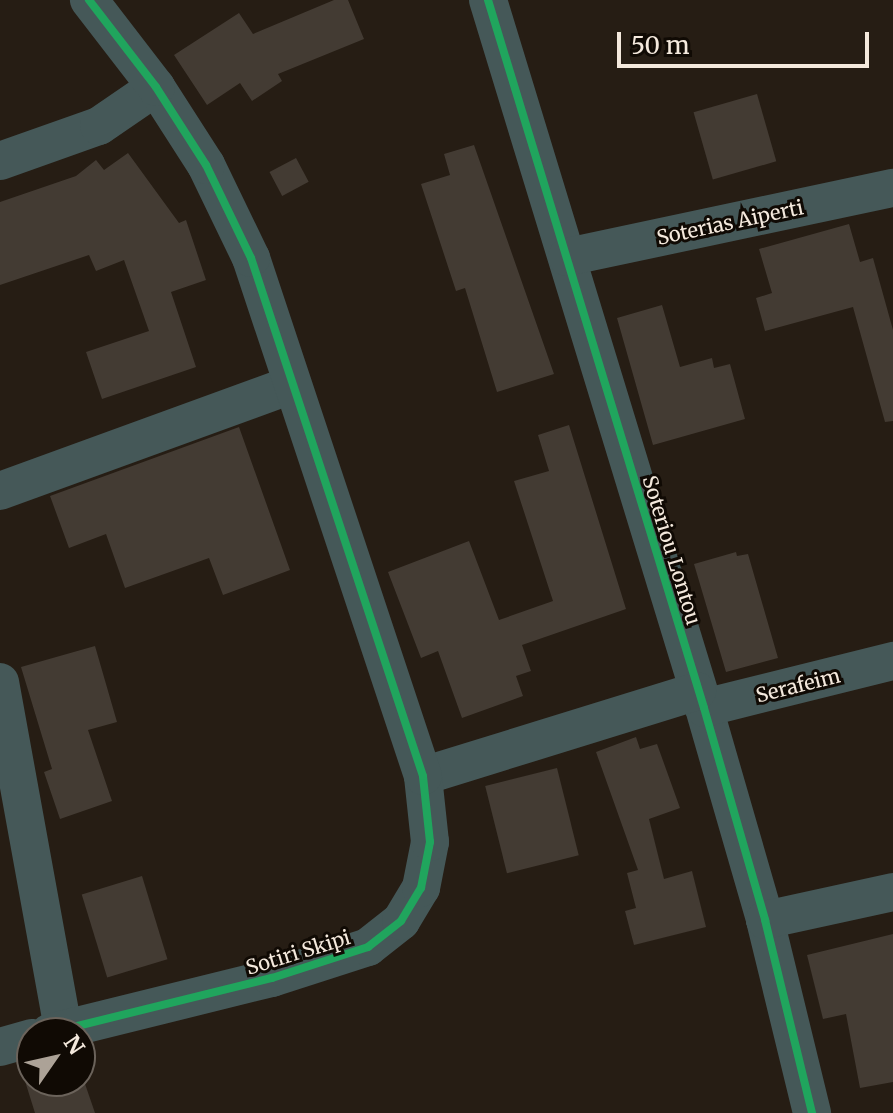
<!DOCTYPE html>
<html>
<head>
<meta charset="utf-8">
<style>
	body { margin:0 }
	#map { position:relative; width:893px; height:1113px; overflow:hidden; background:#261d14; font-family:Merriweather,serif }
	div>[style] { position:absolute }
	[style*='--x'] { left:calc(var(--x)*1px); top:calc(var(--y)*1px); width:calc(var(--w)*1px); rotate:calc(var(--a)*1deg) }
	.building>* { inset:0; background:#433b33; transform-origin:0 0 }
	.minor>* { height:38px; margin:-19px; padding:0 19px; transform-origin:19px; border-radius:19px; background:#455858 }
	.cycleway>* { height:8px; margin:-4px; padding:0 4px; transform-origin:4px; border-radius:4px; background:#20a55d }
	span { translate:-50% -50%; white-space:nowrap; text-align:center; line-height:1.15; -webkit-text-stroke:6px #100a04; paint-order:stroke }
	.street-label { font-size:20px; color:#f4e9dd }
	.north { position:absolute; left:16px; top:1017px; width:80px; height:80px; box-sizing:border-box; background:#100a04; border:2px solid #6b635b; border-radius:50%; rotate:56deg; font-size:22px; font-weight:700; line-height:32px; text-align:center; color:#f4e9dd }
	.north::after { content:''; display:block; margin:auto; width:28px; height:36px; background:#aca297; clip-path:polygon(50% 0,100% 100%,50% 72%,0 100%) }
	.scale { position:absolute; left:617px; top:32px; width:252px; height:36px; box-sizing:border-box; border:4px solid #f4e9dd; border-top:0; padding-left:10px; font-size:24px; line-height:28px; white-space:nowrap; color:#f4e9dd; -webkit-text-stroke:6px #100a04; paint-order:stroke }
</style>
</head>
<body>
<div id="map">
	<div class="building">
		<div style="clip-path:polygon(334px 0,348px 0,364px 39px,278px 74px,282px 81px,252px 101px,240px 83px,207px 105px,174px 55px,239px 13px,253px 34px)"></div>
		<div style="left:757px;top:94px;width:70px;height:66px;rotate:74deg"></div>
		<div style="clip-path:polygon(474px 145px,554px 374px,497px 392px,465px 288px,456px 291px,421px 184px,450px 175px,444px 154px)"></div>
		<div style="clip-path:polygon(128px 153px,179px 223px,186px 220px,206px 280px,171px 292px,196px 367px,102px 399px,86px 352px,149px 331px,124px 260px,96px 271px,89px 255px,0 285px,0 202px,76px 176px,96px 160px,104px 170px)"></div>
		<div style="left:296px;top:158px;width:27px;height:30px;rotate:62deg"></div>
		<div style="clip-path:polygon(849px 224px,860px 262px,873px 258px,893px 330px,893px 421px,885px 422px,853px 307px,765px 331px,756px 298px,772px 293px,759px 249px)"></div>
		<div style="clip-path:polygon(662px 305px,680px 367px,712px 358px,714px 368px,730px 364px,745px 419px,653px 445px,617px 318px)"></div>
		<div style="clip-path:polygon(569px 425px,626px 609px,522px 645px,531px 671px,516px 676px,523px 696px,462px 718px,438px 651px,421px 658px,388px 572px,469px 541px,499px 620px,553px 601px,514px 481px,549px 471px,538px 435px)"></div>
		<div style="clip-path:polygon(239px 427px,290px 570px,223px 595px,209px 558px,125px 588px,106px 534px,69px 548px,50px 496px)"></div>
		<div style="clip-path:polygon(736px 552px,737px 556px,748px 554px,778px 658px,726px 672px,694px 564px)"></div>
		<div style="clip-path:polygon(95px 646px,117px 722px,88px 730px,112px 801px,60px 819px,44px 772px,52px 769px,21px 667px)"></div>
		<div style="clip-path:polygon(636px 737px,640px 749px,657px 744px,680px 808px,649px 819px,664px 879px,692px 871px,706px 927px,634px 945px,625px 911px,636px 908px,627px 873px,638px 870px,596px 752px)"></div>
		<div style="left:557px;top:768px;width:90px;height:74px;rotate:76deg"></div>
		<div style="left:142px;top:876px;width:87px;height:63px;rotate:73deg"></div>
		<div style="clip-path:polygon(893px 934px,893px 1082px,860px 1088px,846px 1014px,823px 1019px,807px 955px)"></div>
		<div style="clip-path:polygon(25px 1081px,84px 1081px,95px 1113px,35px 1113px)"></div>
	</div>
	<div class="minor">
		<div style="--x:488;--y:0;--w:740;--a:73.03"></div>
		<div style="--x:704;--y:708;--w:221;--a:73.9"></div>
		<div style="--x:765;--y:920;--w:199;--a:76.3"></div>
		<div style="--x:0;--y:161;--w:105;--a:-19.5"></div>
		<div style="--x:99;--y:126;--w:69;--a:-34.4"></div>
		<div style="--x:567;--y:257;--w:333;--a:-12"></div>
		<div style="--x:0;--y:491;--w:310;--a:-20"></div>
		<div style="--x:0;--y:682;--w:353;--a:79.7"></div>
		<div style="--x:704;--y:708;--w:195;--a:-14"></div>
		<div style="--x:423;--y:776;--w:287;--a:-17.2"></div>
		<div style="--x:765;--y:920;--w:131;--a:-12.3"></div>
		<div style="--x:49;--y:1033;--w:230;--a:-13.9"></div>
		<div style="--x:272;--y:978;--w:101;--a:-17.9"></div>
		<div style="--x:368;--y:947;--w:42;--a:-38.2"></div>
		<div style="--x:401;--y:921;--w:39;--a:-59"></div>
		<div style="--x:421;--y:888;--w:47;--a:-78.9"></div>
		<div style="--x:430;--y:842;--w:66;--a:-96.1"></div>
		<div style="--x:423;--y:776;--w:546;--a:-108.37"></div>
		<div style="--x:251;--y:258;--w:103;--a:-115.8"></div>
		<div style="--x:206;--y:165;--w:93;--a:-122.7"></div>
		<div style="--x:156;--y:87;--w:110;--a:-127.6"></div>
		<div style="--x:0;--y:1047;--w:33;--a:-16"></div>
	</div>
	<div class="cycleway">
		<div style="--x:488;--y:0;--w:740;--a:73.03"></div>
		<div style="--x:704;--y:708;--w:221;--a:73.9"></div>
		<div style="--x:765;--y:920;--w:199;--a:76.3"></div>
		<div style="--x:49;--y:1033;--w:230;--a:-13.9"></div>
		<div style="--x:272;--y:978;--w:101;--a:-17.9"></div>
		<div style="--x:368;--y:947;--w:42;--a:-38.2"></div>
		<div style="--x:401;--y:921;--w:39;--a:-59"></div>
		<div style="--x:421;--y:888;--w:47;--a:-78.9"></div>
		<div style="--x:430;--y:842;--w:66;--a:-96.1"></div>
		<div style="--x:423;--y:776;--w:546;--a:-108.37"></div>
		<div style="--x:251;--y:258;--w:103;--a:-115.8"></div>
		<div style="--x:206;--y:165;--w:93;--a:-122.7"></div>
		<div style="--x:156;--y:87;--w:110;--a:-127.6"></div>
	</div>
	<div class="street-label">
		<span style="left:730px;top:222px;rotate:-12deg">Soterias Aiperti</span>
		<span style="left:672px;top:550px;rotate:73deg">Soteriou Lontou</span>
		<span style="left:798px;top:685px;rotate:-14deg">Serafeim</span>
		<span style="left:298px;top:952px;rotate:-17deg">Sotiri Skipi</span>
	</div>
	<div class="north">N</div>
	<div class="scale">50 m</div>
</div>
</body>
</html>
